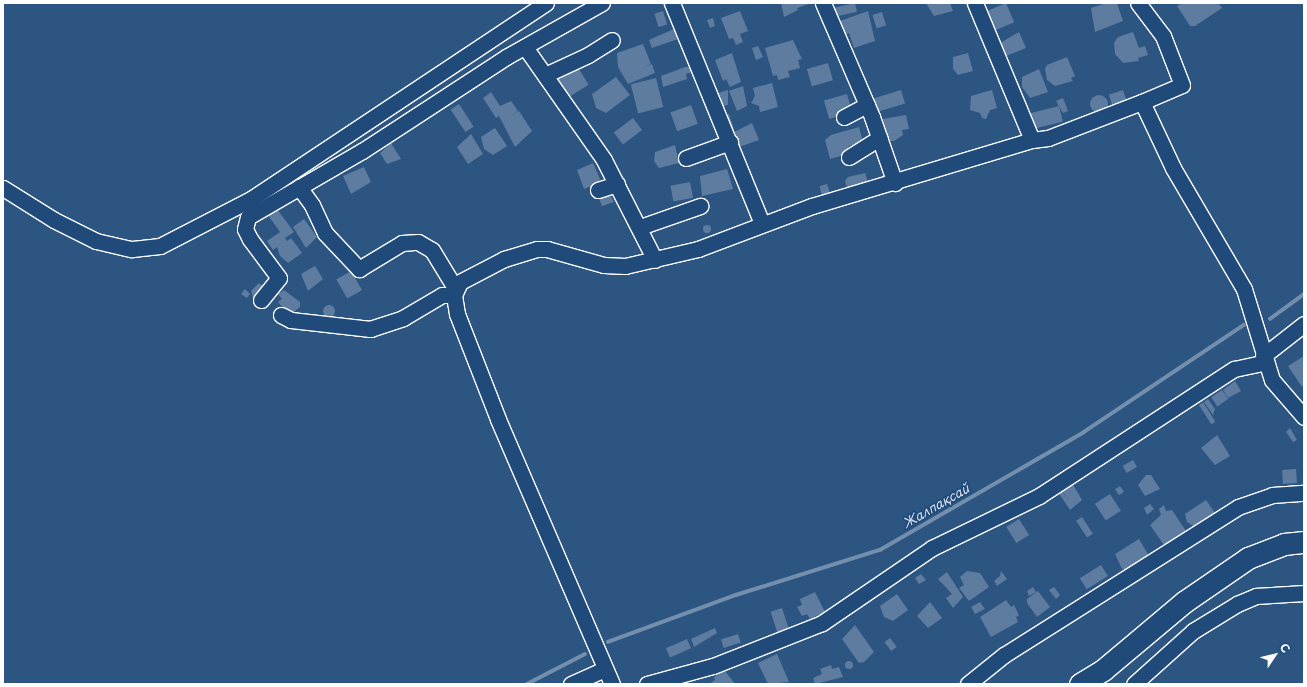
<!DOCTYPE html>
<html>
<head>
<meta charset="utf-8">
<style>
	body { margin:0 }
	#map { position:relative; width:1307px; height:687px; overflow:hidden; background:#2c5582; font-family:"Playpen Sans",sans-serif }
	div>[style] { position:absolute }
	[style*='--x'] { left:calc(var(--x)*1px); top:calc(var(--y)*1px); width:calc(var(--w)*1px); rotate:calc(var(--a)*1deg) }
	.stream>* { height:3.5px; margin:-1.75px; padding:0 1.75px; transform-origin:1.75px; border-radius:1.75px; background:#748fad }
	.building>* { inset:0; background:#5e7c9f; transform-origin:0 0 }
	.round { border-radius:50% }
	.roads { filter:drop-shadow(1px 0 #fff) drop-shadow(-1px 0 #fff) drop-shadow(0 1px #fff) drop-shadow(0 -1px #fff) }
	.minor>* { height:15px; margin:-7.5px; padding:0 7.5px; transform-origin:7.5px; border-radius:7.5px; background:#1f4a7a }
	.secondary>* { height:21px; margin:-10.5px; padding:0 10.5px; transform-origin:10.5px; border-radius:10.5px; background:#1f4a7a }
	span { translate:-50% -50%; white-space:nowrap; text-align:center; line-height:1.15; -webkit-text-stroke:3.5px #1f4a7a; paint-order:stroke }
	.water-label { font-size:13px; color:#d5dde6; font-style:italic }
	.frame { position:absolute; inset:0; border:4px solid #fff; pointer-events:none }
	.north { position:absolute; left:1255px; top:635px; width:40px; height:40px; -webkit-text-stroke:3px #1f4a7a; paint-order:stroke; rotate:55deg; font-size:11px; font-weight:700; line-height:16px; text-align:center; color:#fff }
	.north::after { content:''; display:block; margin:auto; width:14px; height:18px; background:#fff; clip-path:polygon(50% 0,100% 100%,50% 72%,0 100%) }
</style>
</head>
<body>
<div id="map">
	<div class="stream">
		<div style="--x:1270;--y:319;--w:42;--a:-36.3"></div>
		<div style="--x:608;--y:642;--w:136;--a:-20.2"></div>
		<div style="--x:736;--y:595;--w:151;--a:-17.4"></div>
		<div style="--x:880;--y:550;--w:236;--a:-30"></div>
		<div style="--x:1084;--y:432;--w:192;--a:-33.8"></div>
		<div style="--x:527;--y:684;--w:65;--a:-27.3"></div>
	</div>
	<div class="building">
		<div style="clip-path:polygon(781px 3px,812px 3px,797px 8px,798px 10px,784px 17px)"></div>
		<div style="left:855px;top:3px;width:9px;height:26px;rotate:77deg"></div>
		<div style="clip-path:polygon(926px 3px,950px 3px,953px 11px,934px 16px)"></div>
		<div style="left:1006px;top:3px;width:21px;height:23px;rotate:67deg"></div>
		<div style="clip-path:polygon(1107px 3px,1117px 3px,1123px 21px,1095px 32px,1091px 8px)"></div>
		<div style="clip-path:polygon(1182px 3px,1218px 3px,1222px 8px,1195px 26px,1190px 26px,1177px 6px)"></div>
		<div style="left:663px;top:11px;width:14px;height:9px;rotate:73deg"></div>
		<div style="clip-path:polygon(740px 11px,748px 31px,740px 34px,743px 42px,736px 45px,733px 38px,729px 39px,721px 18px)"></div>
		<div style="clip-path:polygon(868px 11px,875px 41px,854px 48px,849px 33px,844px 35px,840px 21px)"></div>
		<div style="left:882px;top:12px;width:14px;height:10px;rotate:73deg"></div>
		<div style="clip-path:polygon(713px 18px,715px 26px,710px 28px,707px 20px)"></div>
		<div style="clip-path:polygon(674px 29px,678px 39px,652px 48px,649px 40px)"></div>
		<div style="clip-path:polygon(1019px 32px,1026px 48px,1006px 56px,1001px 52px,1002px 42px)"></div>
		<div style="clip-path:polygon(1133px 32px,1139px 48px,1145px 46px,1148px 55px,1138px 58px,1139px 61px,1123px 63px,1115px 54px,1114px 43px,1118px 37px)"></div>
		<div style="clip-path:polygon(793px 40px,802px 59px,798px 60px,800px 68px,788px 71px,790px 77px,778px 80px,777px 75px,773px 76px,765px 48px)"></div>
		<div style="clip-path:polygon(643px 44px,651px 64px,642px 68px,652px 64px,655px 73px,628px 84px,618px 67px,617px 53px)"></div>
		<div style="clip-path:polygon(758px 46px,763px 57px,756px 60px,752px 48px)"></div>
		<div style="clip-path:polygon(732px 53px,741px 82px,730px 87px,726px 79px,723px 81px,715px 60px)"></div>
		<div style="clip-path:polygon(968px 53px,973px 71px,958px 75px,953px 69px,953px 57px)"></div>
		<div style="clip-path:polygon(1067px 57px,1075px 76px,1071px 78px,1073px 81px,1055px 86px,1047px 80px,1045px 69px,1047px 65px)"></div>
		<div style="left:828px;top:63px;width:18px;height:22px;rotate:74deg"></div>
		<div style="left:577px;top:66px;width:22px;height:27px;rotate:58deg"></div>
		<div style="clip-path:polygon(685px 67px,690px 67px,692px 72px,686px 74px,687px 79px,663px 87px,661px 76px)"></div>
		<div style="clip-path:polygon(1039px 69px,1048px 92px,1030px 98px,1022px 87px,1022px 77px)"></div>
		<div style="clip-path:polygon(616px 77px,630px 95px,606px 113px,596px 108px,592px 94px)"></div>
		<div style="left:656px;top:78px;width:30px;height:26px;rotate:76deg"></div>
		<div style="clip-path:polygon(772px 83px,778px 107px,760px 112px,759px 106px,751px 103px,755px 96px,753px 88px)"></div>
		<div style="clip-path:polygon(743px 86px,747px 106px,737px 111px,729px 91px)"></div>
		<div style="clip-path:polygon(728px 90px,728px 105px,719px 107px,715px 94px)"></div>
		<div style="left:901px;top:90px;width:14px;height:28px;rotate:73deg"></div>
		<div style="clip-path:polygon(992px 90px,997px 108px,990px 110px,986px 119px,982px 118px,980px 113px,970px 110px,971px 96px)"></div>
		<div style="left:1123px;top:90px;width:13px;height:15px;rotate:72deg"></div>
		<div style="clip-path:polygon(491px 92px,500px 106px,511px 101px,518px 111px,512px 115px,519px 111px,532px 131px,515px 147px,499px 116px,496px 118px,483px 98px)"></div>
		<div style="left:847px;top:94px;width:19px;height:24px;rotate:74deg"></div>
		<div class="round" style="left:1090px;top:95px;width:18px;height:18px"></div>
		<div style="clip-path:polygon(1063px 98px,1068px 111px,1063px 113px,1056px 101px)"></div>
		<div style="left:459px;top:104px;width:27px;height:10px;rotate:57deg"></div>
		<div style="left:691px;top:105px;width:20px;height:22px;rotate:70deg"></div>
		<div style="left:1059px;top:106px;width:16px;height:35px;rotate:76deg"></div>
		<div style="left:729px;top:114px;width:16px;height:5px;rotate:72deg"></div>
		<div style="clip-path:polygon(906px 115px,909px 129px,902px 130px,903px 135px,894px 141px,887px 141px,883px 119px)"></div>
		<div style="left:633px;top:118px;width:15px;height:24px;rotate:53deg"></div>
		<div style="clip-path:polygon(752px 123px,759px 140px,739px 147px,734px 132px)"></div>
		<div style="clip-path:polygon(859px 127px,863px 142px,849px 146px,844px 155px,830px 159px,825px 140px,831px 135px)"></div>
		<div style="clip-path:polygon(495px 128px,507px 146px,493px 155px,484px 149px,481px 137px)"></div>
		<div style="clip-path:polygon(471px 134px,483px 154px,468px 164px,457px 147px)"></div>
		<div style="clip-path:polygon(391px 143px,401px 159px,387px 164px,380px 153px)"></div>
		<div style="clip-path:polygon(675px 145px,679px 163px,659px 168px,654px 161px,655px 152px)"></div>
		<div style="clip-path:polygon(593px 163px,600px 179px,599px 183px,584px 189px,577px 170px)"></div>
		<div style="clip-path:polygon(364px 167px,371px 182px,351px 194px,343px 176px)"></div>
		<div style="clip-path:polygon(727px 169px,733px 189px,702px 196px,700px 176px)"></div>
		<div style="clip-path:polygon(865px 173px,868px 182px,847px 188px,845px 181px,848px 177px)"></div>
		<div style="left:690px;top:182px;width:16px;height:20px;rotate:79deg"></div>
		<div style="left:827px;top:184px;width:10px;height:8px;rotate:73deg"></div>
		<div style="clip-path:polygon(608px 191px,614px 202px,602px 206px,598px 196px)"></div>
		<div style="clip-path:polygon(277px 209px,294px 232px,285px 238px,287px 241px,291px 238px,302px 253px,288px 263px,280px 256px,277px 247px,273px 250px,267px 241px,280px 232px,268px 215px)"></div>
		<div style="clip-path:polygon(304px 219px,317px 237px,306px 248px,293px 227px)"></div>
		<div class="round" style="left:703px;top:225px;width:8px;height:8px"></div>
		<div style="clip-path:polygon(315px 266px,323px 279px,308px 291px,301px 274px)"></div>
		<div style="left:351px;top:271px;width:22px;height:17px;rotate:60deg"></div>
		<div style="clip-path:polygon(259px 283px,267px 290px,259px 299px,253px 298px,251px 291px)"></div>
		<div style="clip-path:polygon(245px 289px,250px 294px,247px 298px,241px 294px)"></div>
		<div style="clip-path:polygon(284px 290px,300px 302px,300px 307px,289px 316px,278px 302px,282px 299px,278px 294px)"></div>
		<div class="round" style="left:323px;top:305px;width:12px;height:12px"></div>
		<div style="clip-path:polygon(1304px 356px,1304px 385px,1302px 387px,1288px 366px)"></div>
		<div style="clip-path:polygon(1235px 381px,1241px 391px,1228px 398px,1223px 390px)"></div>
		<div style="left:1222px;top:390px;width:11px;height:13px;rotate:56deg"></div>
		<div style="clip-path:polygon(1208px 399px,1215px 409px,1213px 415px,1204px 402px)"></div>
		<div style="clip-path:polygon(1203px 402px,1215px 421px,1214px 423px,1211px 424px,1199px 405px)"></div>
		<div style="clip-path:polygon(1290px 428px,1297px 440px,1293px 442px,1286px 432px)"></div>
		<div style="clip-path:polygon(1217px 435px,1230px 456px,1215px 465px,1201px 448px)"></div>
		<div style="left:1133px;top:460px;width:8px;height:12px;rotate:60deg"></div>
		<div style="left:1296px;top:469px;width:14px;height:14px;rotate:86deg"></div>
		<div style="clip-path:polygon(1146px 475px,1151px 475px,1160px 489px,1145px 496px,1138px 485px)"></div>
		<div style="clip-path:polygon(1072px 483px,1082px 500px,1070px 510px,1058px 492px,1061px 490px,1069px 501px,1061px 489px)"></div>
		<div style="left:1120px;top:486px;width:7px;height:6px;rotate:56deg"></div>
		<div style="left:1110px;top:494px;width:20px;height:18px;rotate:57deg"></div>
		<div style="clip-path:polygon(1206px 500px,1215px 513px,1195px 527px,1187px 522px,1185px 514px)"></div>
		<div style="clip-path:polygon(1150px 504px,1154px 509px,1147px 515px,1144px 508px)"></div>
		<div style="clip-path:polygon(1164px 505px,1166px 511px,1172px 510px,1186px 531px,1164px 545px,1150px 525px,1161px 515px,1159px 509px)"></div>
		<div style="left:1082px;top:517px;width:20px;height:7px;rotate:57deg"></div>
		<div style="left:1019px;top:519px;width:19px;height:15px;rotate:58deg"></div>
		<div style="clip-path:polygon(1139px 539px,1149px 556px,1127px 570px,1122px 569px,1115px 554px)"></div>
		<div style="left:1101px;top:565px;width:13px;height:25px;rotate:58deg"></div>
		<div style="clip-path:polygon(967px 571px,980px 573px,989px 587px,969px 601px,959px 588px,964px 585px,960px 577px)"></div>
		<div style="clip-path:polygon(1001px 571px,1007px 579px,997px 586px,994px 581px,1000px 576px)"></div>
		<div style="clip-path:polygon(947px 572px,963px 597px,953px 608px,946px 598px,952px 594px,938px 579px)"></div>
		<div style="clip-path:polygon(921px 574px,926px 580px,919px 584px,915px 578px)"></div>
		<div style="clip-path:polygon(1033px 587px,1036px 592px,1029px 596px,1027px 591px)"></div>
		<div style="clip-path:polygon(1054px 587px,1060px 595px,1056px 599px,1049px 590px)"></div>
		<div style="clip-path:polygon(1038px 591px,1050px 607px,1037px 617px,1027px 603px,1027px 599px)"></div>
		<div style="clip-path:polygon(815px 592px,825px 612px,810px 619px,807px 614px,802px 616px,797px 607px,802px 605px,800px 599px)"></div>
		<div style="clip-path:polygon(897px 594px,908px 610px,893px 621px,884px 617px,880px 606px)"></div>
		<div style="clip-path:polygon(1006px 600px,1011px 607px,1014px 605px,1019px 615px,1016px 617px,1018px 622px,991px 637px,980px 617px)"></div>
		<div style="clip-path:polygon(930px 602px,942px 618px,928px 628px,917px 616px)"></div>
		<div style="clip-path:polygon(980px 602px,985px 609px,975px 614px,971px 607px)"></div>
		<div style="left:782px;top:608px;width:22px;height:12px;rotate:72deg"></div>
		<div style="clip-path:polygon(855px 625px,874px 652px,864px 662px,859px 663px,842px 639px)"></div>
		<div style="clip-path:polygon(715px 628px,717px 633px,694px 647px,691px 639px)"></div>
		<div style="left:738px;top:634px;width:9px;height:18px;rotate:72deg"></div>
		<div style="left:890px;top:638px;width:11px;height:7px;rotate:52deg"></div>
		<div style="left:687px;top:639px;width:10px;height:23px;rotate:66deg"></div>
		<div style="clip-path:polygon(777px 654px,789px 682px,768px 684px,758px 663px)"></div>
		<div class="round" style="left:845px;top:661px;width:8px;height:8px"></div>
		<div style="clip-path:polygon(831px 665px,832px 669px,839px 667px,843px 677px,815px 684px,813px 678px,822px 674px,820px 669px)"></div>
		<div style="clip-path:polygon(725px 671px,735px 684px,709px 684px,715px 680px,714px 677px)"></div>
	</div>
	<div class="roads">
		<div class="minor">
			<div style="--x:672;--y:3;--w:238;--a:67.8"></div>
			<div style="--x:823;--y:3;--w:124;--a:66.7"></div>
			<div style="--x:872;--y:117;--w:70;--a:70.8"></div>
			<div style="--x:975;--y:3;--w:148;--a:67.4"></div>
			<div style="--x:525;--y:47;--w:138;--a:55"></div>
			<div style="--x:604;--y:160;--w:112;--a:63"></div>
			<div style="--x:545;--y:75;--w:47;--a:-24.9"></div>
			<div style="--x:588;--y:55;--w:28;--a:-32"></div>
			<div style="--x:1142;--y:102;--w:73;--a:64.8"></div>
			<div style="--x:1173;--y:168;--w:140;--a:59.6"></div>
			<div style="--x:1244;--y:289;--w:95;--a:72.9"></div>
			<div style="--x:1272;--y:380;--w:49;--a:49.1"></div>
			<div style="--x:844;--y:117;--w:26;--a:-28"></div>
			<div style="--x:849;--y:157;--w:36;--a:-32"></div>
			<div style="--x:686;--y:158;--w:47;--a:-20"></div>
			<div style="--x:299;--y:187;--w:22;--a:54"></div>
			<div style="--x:312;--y:205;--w:31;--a:65"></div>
			<div style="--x:325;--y:233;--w:50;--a:46.6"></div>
			<div style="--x:359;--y:269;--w:50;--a:-31.2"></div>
			<div style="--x:402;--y:243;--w:16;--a:-4"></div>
			<div style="--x:418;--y:242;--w:16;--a:30"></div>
			<div style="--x:432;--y:250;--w:44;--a:58.8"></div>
			<div style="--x:3;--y:188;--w:60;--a:32.1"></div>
			<div style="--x:54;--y:220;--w:47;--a:26.6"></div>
			<div style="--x:96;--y:241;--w:37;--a:13"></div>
			<div style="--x:132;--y:249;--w:28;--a:-6"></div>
			<div style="--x:160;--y:246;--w:102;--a:-27.3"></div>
			<div style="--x:251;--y:199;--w:354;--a:-33.6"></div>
			<div style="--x:598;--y:190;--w:20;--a:-18"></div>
			<div style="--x:640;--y:227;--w:64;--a:-19.3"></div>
			<div style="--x:261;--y:300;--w:28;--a:-51"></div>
			<div style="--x:279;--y:278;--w:49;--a:-126.6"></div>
			<div style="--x:250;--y:239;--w:11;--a:-117"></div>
			<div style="--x:245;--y:229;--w:12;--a:-76"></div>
			<div style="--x:248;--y:217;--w:132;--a:-30.1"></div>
			<div style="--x:362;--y:151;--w:172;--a:-33.1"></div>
			<div style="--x:506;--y:57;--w:110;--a:-29.4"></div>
			<div style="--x:281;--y:315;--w:11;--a:27"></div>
			<div style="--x:291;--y:320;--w:80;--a:6.5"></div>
			<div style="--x:370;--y:329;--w:35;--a:-18"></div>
			<div style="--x:403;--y:318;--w:45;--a:-30.5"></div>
			<div style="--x:442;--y:295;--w:12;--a:0"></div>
			<div style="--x:1263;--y:356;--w:52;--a:-38"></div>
			<div style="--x:571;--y:684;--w:36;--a:-24"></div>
			<div style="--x:612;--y:684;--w:288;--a:-113.3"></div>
			<div style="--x:498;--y:419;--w:113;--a:-111.3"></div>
			<div style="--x:457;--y:314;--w:19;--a:-99"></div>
			<div style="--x:454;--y:295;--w:14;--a:-65"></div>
			<div style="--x:460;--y:282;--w:50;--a:-27.6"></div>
			<div style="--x:504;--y:259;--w:34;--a:-17"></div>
			<div style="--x:537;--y:249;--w:10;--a:0"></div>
			<div style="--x:547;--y:249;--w:59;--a:15.7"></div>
			<div style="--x:604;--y:265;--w:21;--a:3"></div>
			<div style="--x:625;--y:266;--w:75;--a:-13.1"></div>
			<div style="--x:698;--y:249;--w:122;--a:-20.7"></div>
			<div style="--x:812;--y:206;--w:230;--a:-16.7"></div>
			<div style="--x:1032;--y:140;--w:16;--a:-7"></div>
			<div style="--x:1048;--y:138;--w:101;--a:-21"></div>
			<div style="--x:1142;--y:102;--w:43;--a:-23"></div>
			<div style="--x:1182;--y:85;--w:53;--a:-111.2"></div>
			<div style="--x:1163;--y:36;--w:41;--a:-127.1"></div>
			<div style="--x:647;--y:684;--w:68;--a:-15.3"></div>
			<div style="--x:713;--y:666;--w:117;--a:-21.5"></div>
			<div style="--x:822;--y:623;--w:133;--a:-34.3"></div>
			<div style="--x:932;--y:548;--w:119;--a:-25.9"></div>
			<div style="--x:1039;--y:496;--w:233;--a:-33.1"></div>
			<div style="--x:1234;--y:369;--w:33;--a:-12"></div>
			<div style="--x:968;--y:684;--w:46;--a:-38.9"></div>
			<div style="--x:1004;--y:655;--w:277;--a:-32.3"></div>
			<div style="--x:1238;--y:507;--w:36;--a:-19"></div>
			<div style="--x:1272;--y:495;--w:32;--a:-4"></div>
			<div style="--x:1134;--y:684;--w:79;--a:-41.9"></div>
			<div style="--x:1193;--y:631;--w:52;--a:-31.5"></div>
			<div style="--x:1237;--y:604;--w:21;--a:-23"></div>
			<div style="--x:1256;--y:596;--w:48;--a:-3.6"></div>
		</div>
		<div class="secondary">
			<div style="--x:1080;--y:684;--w:27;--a:-31"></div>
			<div style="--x:1103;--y:670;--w:106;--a:-40"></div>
			<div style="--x:1184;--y:602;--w:78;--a:-34.5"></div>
			<div style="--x:1248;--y:558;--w:39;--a:-21"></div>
			<div style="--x:1284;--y:544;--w:20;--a:-6"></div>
		</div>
	</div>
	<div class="water-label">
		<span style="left:936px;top:506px;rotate:-30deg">Жалпақсай</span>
	</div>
	<div class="frame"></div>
	<div class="north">С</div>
</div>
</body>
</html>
